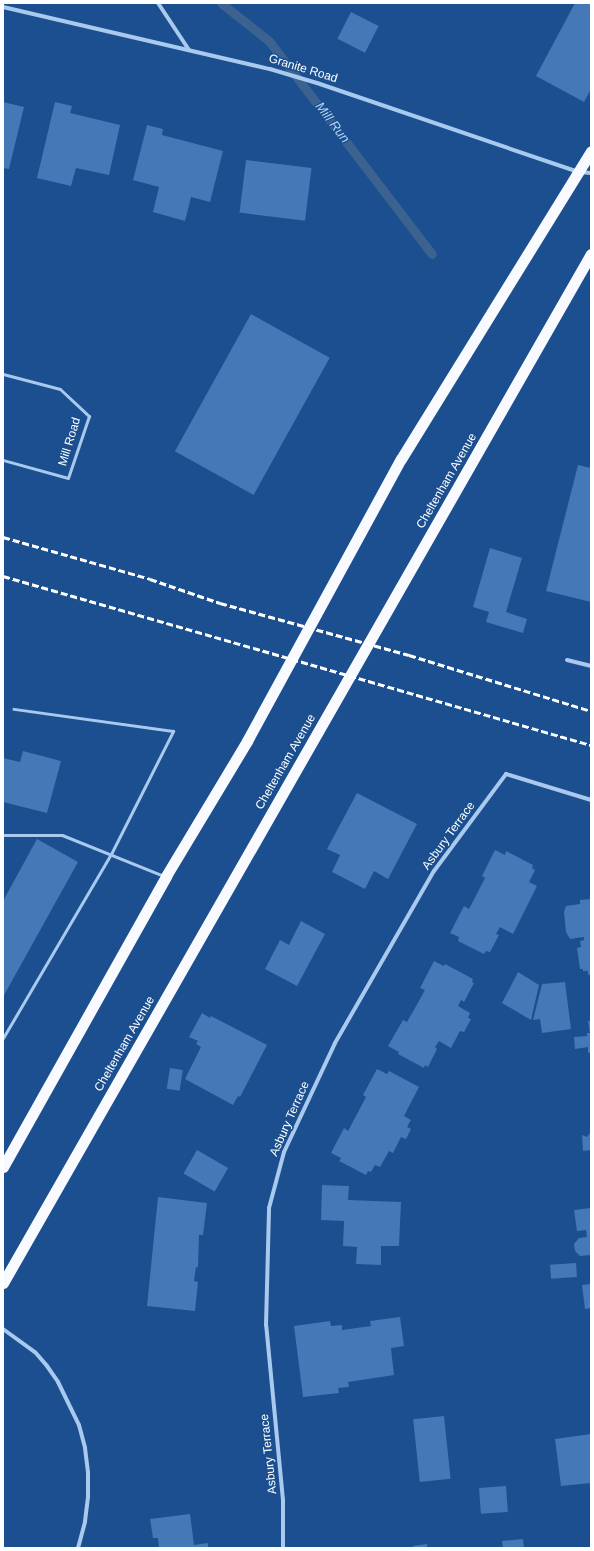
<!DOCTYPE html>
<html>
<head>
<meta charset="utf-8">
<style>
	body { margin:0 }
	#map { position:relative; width:594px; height:1551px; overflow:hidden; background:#1b4f8f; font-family:Helvetica,sans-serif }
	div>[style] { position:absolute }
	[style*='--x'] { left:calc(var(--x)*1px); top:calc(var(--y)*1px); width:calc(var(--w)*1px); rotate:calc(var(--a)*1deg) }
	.stream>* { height:9px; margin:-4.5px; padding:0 4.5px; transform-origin:4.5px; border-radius:4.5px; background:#3c6290 }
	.building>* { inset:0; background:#4478b7; transform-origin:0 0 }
	.service>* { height:3px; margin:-1.5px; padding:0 1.5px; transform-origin:1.5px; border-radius:1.5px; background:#a9c9ee }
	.minor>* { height:4px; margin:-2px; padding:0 2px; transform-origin:2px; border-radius:2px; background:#a9c9ee }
	.trunk>* { height:11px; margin:-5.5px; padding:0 5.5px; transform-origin:5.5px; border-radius:5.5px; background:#f8faff }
	.rail>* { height:3px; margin-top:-1.5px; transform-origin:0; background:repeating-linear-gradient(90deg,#fff 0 7px,transparent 0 10px) }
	span { translate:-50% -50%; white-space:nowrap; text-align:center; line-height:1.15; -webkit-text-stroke:3px #1b4f8f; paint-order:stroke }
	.street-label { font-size:12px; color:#fff }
	.water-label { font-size:13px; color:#b5d3f5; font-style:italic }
	.frame { position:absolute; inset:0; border:4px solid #fff; pointer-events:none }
</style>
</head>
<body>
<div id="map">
	<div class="stream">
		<div style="--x:221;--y:3;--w:61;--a:38.4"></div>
		<div style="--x:269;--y:41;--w:268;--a:52.6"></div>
	</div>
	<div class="building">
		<div style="clip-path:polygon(575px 3px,591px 3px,591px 89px,584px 102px,536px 76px)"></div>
		<div style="left:351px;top:12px;width:31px;height:30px;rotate:27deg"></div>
		<div style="clip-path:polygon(3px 102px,24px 107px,9px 169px,3px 168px)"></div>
		<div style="clip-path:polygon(55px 102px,72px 106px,70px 113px,120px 125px,109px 175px,76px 168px,71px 186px,37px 178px)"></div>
		<div style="clip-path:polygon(147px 125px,163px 129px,162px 135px,223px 151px,210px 202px,191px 197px,185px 221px,153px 212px,159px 187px,133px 180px)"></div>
		<div style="left:246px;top:160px;width:66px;height:53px;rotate:7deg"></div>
		<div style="left:251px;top:314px;width:90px;height:157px;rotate:29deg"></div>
		<div style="clip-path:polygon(578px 465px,591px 468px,591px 602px,546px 591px)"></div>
		<div style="clip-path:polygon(490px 548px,522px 558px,506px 612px,527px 619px,523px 633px,486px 622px,489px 612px,473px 607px)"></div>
		<div style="clip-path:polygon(23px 751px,61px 761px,47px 813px,3px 802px,3px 758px,20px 762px)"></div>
		<div style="clip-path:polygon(357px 793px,417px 824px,388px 879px,374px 871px,365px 889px,332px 872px,340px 855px,327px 849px)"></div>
		<div style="clip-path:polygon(37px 839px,78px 862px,3px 997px,3px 901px)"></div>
		<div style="clip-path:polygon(495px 850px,505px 855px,506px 851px,533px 865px,532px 868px,535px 870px,529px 882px,537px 886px,513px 934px,500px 927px,496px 934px,499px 935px,490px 952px,486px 951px,484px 954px,458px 941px,459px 937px,450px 933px,464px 906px,469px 909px,485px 878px,482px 876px)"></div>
		<div style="clip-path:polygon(591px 899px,591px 974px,588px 975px,588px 971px,583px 971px,583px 969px,580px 969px,577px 948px,581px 947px,580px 941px,584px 940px,584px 937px,570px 939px,566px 932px,564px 912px,566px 906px,580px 904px,580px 900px)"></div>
		<div style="clip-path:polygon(301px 921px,325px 934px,297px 986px,265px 969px,280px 940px,289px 945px)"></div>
		<div style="clip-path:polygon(434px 961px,444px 966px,445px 964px,473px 979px,472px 982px,474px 983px,464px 1002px,461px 1000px,458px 1006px,470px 1013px,468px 1018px,471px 1019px,464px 1032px,460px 1031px,451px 1048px,439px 1041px,435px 1047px,437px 1049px,428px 1067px,425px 1065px,424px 1068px,398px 1054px,399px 1052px,388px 1046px,403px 1020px,407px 1022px,415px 1008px,425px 990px,420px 988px)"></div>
		<div style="clip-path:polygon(518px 972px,539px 985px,531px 1020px,502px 1003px)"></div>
		<div style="clip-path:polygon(565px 982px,571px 1029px,542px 1033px,540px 1019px,533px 1020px,542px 984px)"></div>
		<div style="clip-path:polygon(202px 1013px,210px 1018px,211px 1016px,267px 1045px,240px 1097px,238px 1096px,233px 1105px,185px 1079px,201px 1047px,196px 1044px,198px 1041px,189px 1037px)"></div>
		<div style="clip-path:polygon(588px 1021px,591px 1021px,591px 1052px,588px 1053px,588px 1047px,575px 1049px,574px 1037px,587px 1036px,587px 1033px,590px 1033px)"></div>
		<div style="left:170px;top:1068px;width:13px;height:21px;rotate:9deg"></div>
		<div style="clip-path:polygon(377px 1069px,387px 1074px,389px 1071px,419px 1087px,404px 1116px,411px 1120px,407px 1127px,411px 1129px,406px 1139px,401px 1137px,393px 1153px,389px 1151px,380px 1167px,375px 1165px,371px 1172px,368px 1171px,366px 1175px,339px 1161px,341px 1158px,331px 1153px,344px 1128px,348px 1131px,366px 1097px,363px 1095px)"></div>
		<div style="clip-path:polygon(590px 1133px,591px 1150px,583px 1151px,582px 1135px,587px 1137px)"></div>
		<div style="left:197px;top:1150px;width:36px;height:27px;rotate:30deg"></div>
		<div style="clip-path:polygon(322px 1185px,349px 1186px,348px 1200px,401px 1202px,399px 1246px,381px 1246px,381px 1265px,356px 1264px,357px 1247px,343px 1246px,344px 1221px,321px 1220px)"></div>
		<div style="clip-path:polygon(158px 1197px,207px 1203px,203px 1235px,199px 1235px,198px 1267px,196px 1267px,194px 1281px,198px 1282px,195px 1311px,147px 1306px)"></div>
		<div style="clip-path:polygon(591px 1208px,591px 1258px,590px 1258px,590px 1255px,580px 1256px,575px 1251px,574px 1244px,579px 1238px,587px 1237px,586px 1230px,577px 1231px,574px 1210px)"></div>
		<div style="left:576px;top:1263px;width:14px;height:26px;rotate:86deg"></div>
		<div style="clip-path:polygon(591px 1284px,591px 1308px,585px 1309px,582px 1285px)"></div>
		<div style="clip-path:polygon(400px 1317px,404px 1346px,391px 1348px,394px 1375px,348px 1382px,349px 1387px,338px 1388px,339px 1393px,303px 1397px,294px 1326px,330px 1321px,331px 1326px,342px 1325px,342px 1330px,371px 1326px,370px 1321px)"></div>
		<div style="left:444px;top:1416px;width:63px;height:31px;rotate:84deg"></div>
		<div style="clip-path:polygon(591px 1434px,591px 1483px,561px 1486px,555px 1439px)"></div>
		<div style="left:506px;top:1486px;width:26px;height:27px;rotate:86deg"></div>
		<div style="clip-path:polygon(190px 1514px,194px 1545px,208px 1543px,208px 1548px,159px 1548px,158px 1538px,153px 1538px,150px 1519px)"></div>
		<div style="clip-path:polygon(523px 1539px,524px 1548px,503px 1548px,502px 1541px)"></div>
		<div style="clip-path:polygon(427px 1544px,427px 1548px,413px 1548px,413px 1546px)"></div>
	</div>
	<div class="service">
		<div style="--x:3;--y:374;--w:59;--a:14.7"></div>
		<div style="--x:60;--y:389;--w:40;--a:43"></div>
		<div style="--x:89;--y:416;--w:65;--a:108.7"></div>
		<div style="--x:68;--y:478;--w:67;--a:-164.5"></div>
		<div style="--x:3;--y:835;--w:59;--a:0"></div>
		<div style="--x:62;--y:835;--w:110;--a:21.9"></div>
		<div style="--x:3;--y:1038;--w:213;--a:-59.6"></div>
		<div style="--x:111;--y:854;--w:138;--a:-63.2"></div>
		<div style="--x:173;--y:731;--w:161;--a:-172.1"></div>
	</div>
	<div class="minor">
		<div style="--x:158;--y:3;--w:56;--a:56.6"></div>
		<div style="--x:3;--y:7;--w:274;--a:13.1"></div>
		<div style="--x:270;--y:69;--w:49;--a:16.6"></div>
		<div style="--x:317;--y:83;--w:277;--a:18.8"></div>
		<div style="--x:579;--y:172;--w:12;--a:5"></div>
		<div style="--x:567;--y:660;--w:25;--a:14"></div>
		<div style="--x:3;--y:1329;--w:39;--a:36"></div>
		<div style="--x:35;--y:1352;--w:18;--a:49"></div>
		<div style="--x:47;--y:1366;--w:19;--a:55"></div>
		<div style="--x:58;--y:1382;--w:48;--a:64"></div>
		<div style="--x:79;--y:1425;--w:24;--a:75"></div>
		<div style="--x:85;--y:1448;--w:24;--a:83"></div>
		<div style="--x:88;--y:1472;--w:25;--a:90"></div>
		<div style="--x:88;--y:1497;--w:25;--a:97"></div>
		<div style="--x:85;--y:1522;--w:27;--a:105"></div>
		<div style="--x:283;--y:1548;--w:48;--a:-90"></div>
		<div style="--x:283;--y:1500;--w:176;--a:-95.5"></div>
		<div style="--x:266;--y:1325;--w:117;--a:-88.5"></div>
		<div style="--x:269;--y:1208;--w:58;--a:-75"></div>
		<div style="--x:284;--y:1152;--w:120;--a:-64.9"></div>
		<div style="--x:335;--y:1043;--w:198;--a:-60.1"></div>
		<div style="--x:434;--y:871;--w:121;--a:-53.4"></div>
		<div style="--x:506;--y:774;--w:89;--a:17"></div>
	</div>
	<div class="trunk">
		<div style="--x:3;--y:1167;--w:334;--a:-60.7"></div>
		<div style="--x:166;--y:876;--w:157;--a:-59"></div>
		<div style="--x:247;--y:741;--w:321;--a:-61.4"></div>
		<div style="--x:401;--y:459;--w:362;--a:-58.3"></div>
		<div style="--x:3;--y:1283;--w:1185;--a:-60.26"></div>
	</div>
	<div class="rail">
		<div style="--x:3;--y:537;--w:153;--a:15.9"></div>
		<div style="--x:150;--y:579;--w:74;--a:18.9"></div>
		<div style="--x:220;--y:603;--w:196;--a:15.4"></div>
		<div style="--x:409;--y:655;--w:190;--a:17.1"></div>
		<div style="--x:3;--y:576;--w:612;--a:16.04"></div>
	</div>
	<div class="street-label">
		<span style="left:303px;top:69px;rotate:17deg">Granite Road</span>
		<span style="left:70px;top:442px;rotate:-73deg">Mill Road</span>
		<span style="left:447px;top:481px;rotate:-60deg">Cheltenham Avenue</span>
		<span style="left:286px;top:762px;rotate:-60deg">Cheltenham Avenue</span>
		<span style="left:449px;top:836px;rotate:-54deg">Asbury Terrace</span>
		<span style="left:125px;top:1044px;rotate:-60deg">Cheltenham Avenue</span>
		<span style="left:290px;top:1119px;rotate:-66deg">Asbury Terrace</span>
		<span style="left:269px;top:1454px;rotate:-96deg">Asbury Terrace</span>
	</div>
	<div class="water-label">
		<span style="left:332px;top:123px;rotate:53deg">Mill Run</span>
	</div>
	<div class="frame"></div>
</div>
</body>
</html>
